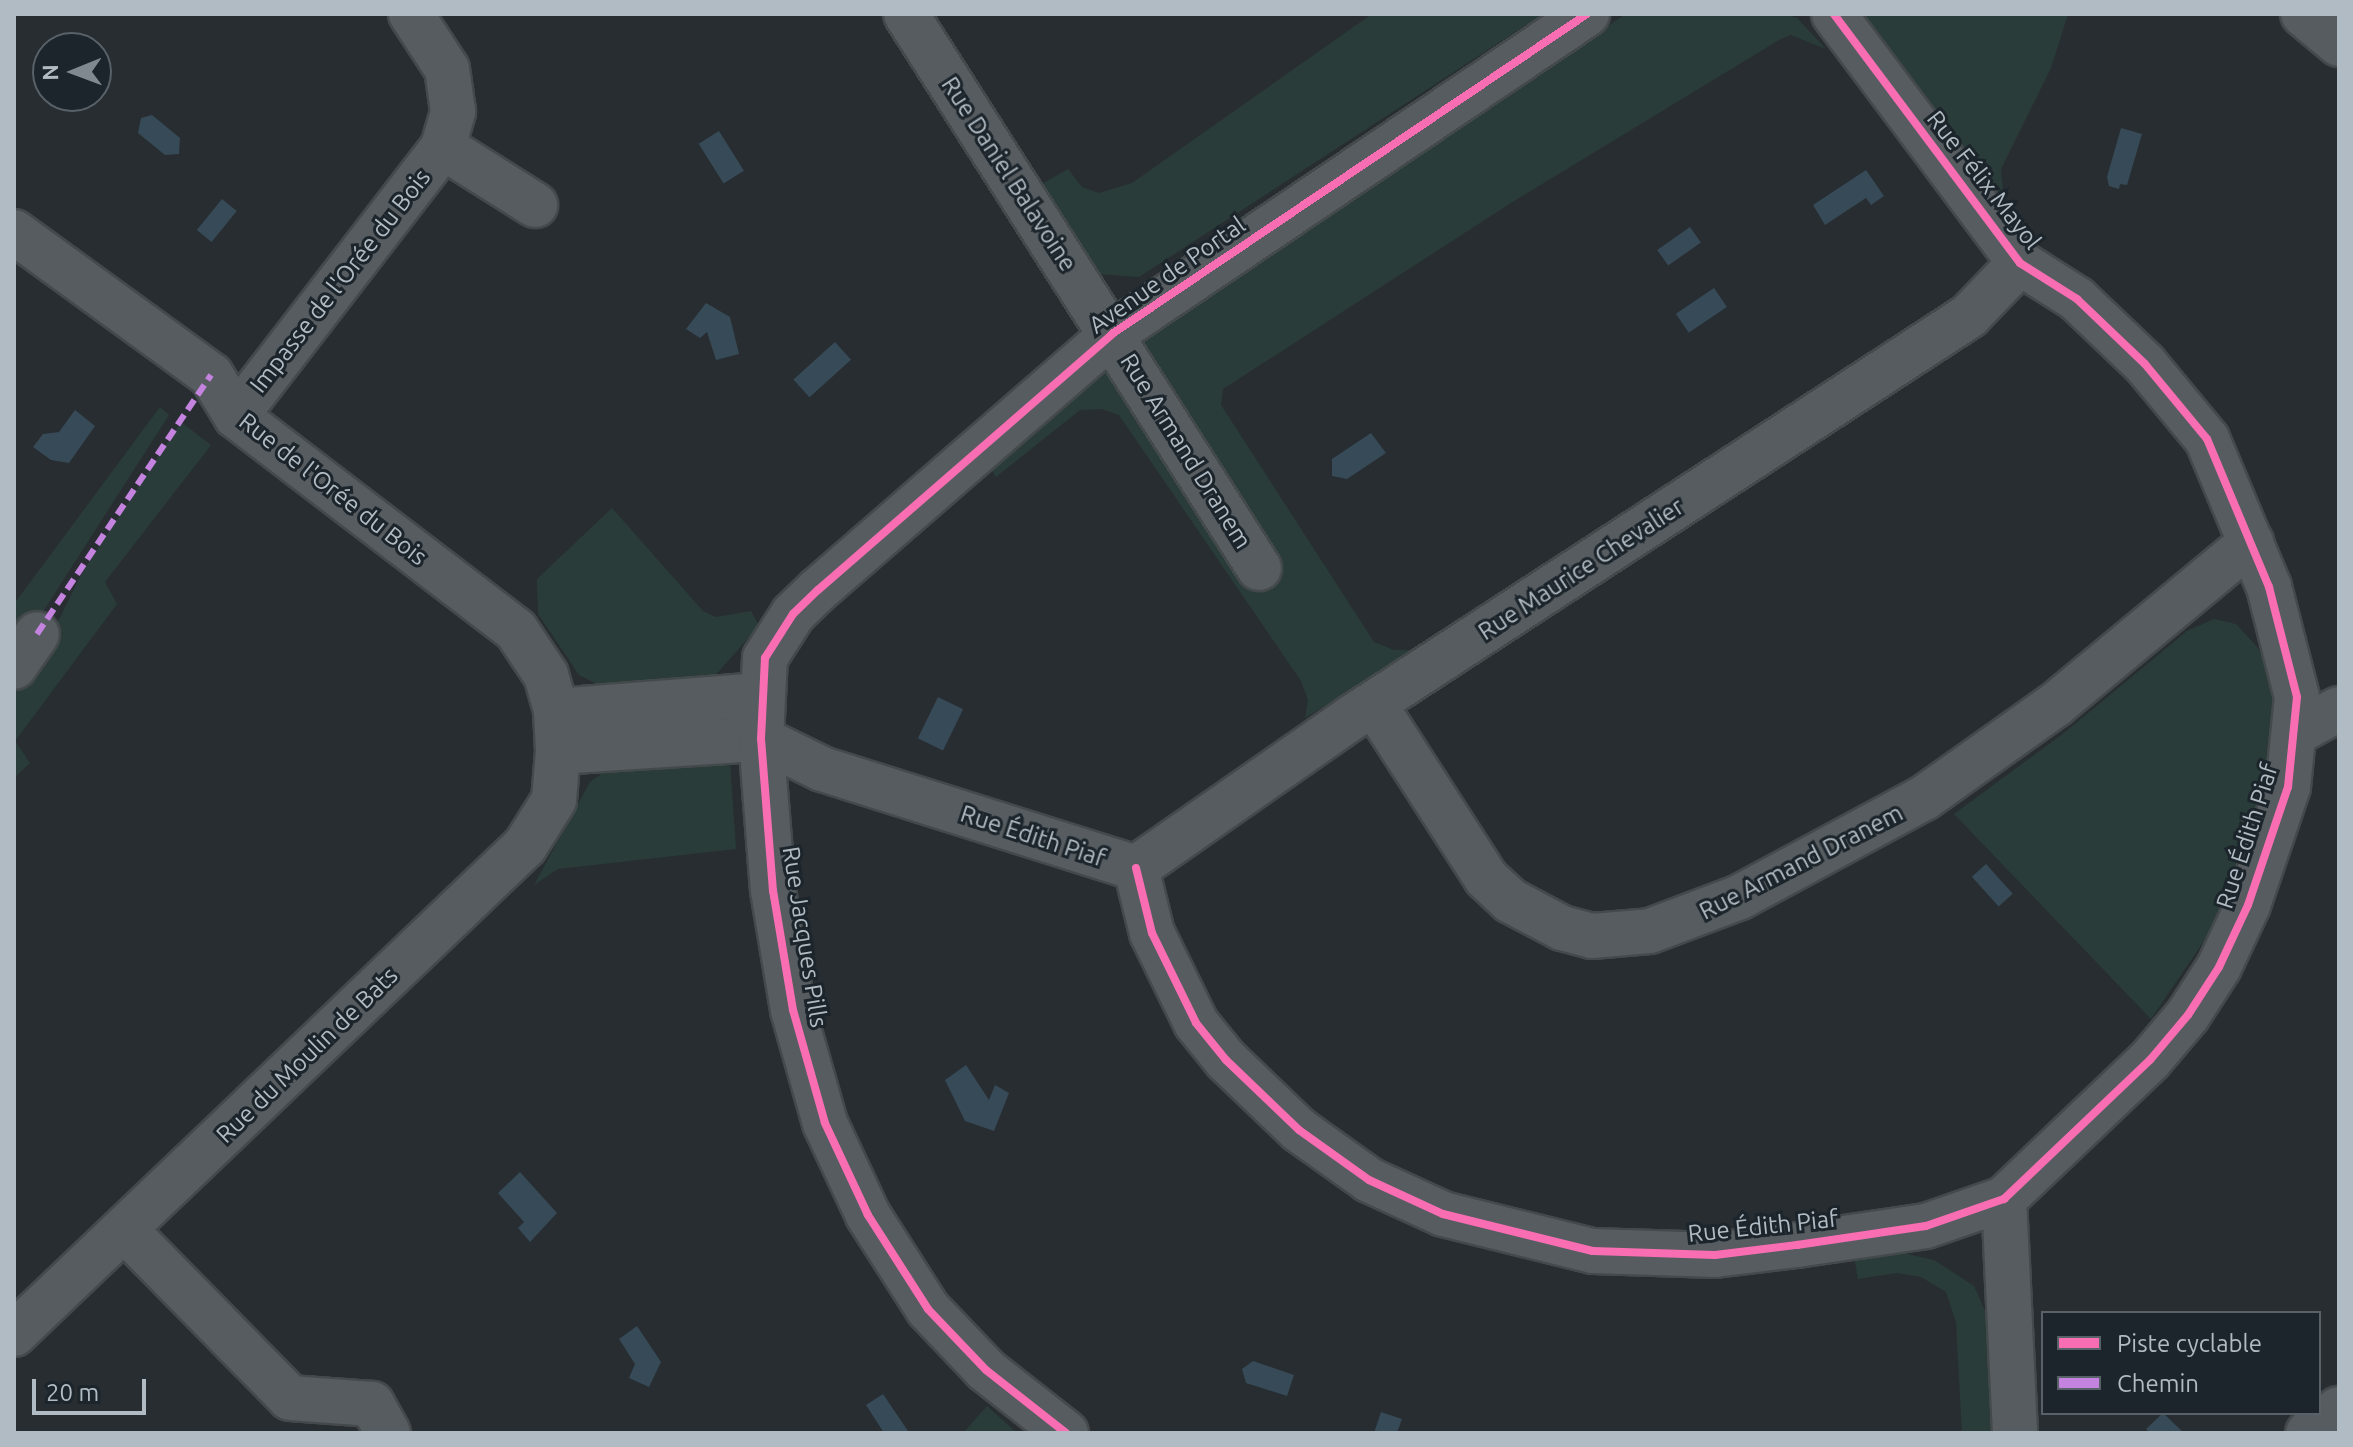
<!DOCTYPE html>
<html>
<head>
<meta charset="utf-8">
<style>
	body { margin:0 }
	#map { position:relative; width:2353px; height:1447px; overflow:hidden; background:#272d31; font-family:Ubuntu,sans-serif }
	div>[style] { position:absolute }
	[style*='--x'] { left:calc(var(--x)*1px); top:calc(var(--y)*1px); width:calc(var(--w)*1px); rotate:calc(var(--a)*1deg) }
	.green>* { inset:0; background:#2a3c39 }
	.water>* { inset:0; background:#374a57; transform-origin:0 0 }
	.roads { filter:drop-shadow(2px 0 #44494c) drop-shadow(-2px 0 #44494c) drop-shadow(0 2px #44494c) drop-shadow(0 -2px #44494c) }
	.minor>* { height:44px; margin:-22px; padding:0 22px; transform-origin:22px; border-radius:22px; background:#565c60 }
	.quiet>* { height:6px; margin-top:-3px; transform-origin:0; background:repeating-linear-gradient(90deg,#c483df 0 12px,transparent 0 18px) }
	.cycleway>* { height:8px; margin:-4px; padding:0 4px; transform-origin:4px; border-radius:4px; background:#f96db3 }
	span { translate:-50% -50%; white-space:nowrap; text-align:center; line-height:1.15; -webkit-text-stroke:6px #1c252b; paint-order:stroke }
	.street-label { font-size:24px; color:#b1bbc3 }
	.frame { position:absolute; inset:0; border:16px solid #b1bbc3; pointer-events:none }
	.legend { position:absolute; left:2041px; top:1311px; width:280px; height:104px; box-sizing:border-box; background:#1c252b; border:2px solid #586168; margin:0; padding:10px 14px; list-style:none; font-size:24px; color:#b1bbc3 }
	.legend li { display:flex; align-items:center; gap:16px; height:40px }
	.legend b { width:40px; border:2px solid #586168 }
	.north { position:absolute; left:32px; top:32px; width:80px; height:80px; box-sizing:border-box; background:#1c252b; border:2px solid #586168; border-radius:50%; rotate:269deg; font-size:22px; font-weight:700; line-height:32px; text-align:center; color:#b1bbc3 }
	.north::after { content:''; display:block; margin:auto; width:28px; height:36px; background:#818990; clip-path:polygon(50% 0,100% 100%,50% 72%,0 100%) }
	.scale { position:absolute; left:32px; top:1379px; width:114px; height:36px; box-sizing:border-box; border:4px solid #b1bbc3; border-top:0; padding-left:10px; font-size:24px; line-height:28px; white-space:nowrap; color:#b1bbc3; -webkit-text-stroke:6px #1c252b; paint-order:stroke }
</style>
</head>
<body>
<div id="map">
	<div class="green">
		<div style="clip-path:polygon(1372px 14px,1543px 14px,1139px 277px,1096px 274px,1042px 184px,1068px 169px,1082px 187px,1099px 193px,1132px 183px)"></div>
		<div style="clip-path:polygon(1626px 14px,1784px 14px,1797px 18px,1826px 49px,1791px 35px,1779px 40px,1514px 201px,1223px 389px,1221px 405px,1374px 642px,1394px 650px,1421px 650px,1305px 718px,1308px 700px,1301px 681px,1119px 415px,1102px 409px,1080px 410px,996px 477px,987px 462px,1136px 337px)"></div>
		<div style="clip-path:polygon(1855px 14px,2068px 14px,2051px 68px,2001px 169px,2004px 204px,2012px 220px)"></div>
		<div style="clip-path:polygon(160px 407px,169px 415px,14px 657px,14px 604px)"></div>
		<div style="clip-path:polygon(181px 422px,211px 445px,105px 582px,117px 604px,15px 741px,30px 763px,14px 778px,14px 695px,38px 662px,83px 571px)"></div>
		<div style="clip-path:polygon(612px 508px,703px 611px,716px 617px,751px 611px,759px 626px,713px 678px,603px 687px,579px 675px,538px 614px,537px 579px)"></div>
		<div style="clip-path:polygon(2214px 619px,2236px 624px,2258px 648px,2272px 673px,2278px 706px,2247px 859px,2221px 916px,2151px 1019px,1954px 814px,2064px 733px,2187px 631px)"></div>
		<div style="clip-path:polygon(621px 760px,730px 762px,736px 849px,558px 869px,534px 885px,590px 782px)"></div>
		<div style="clip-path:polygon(1894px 1251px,1934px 1260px,1974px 1286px,1991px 1324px,1998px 1433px,1962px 1433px,1956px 1322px,1946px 1292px,1921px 1277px,1897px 1273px,1858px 1279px,1854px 1257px)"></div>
		<div style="clip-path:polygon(987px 1406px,1017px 1433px,963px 1433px)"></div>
	</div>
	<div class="water">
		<div style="clip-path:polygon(152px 115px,180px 138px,179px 154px,165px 155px,138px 133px,141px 118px)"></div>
		<div style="clip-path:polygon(2121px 128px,2142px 134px,2127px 185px,2120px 184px,2119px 189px,2109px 186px,2107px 177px)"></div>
		<div style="left:719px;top:131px;width:47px;height:24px;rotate:58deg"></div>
		<div style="clip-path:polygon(1866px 170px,1884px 196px,1871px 205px,1866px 198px,1825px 225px,1813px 205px)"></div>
		<div style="left:222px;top:199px;width:19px;height:40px;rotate:39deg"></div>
		<div style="left:1690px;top:227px;width:19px;height:40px;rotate:55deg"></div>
		<div style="left:1714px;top:288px;width:23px;height:46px;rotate:56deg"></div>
		<div style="clip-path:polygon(706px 303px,730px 317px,739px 354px,716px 360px,707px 332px,700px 338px,686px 329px)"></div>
		<div style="left:835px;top:342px;width:24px;height:56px;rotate:48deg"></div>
		<div style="clip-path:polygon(75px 410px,95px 426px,69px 463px,51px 460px,33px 447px,43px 434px,59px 432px)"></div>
		<div style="clip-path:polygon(1371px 433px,1386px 453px,1347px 479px,1332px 476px,1332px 459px)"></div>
		<div style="left:938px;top:697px;width:28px;height:46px;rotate:26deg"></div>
		<div style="left:1986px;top:864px;width:40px;height:19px;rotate:48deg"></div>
		<div style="clip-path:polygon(966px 1065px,989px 1100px,995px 1085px,1009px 1093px,994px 1131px,965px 1121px,945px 1080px)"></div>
		<div style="clip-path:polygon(520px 1172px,557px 1213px,530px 1242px,518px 1228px,524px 1222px,498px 1193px)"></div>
		<div style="clip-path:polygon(637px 1326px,661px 1362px,649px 1387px,629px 1378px,635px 1364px,619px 1339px)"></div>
		<div style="clip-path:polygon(1253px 1361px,1294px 1375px,1287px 1396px,1246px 1383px,1242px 1369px)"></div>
		<div style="clip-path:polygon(883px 1394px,908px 1431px,904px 1433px,884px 1433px,866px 1405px)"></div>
		<div style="clip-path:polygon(1381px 1412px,1402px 1419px,1397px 1433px,1374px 1433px)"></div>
		<div style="clip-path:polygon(2163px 1413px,2184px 1433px,2150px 1433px,2146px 1429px)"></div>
	</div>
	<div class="roads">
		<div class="minor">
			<div style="--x:906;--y:14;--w:657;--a:57.5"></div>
			<div style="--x:2303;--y:14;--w:47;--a:39.8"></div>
			<div style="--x:443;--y:147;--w:109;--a:32.2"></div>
			<div style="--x:14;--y:232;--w:243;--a:36"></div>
			<div style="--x:211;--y:375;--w:48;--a:58.6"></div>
			<div style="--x:236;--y:416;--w:352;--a:37.4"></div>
			<div style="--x:516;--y:630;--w:54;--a:56.3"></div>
			<div style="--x:546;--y:675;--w:37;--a:74"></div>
			<div style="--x:556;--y:711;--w:41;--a:87.2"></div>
			<div style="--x:558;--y:752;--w:48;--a:94.8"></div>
			<div style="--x:554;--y:800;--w:54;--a:122.2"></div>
			<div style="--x:525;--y:846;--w:707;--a:136.32"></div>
			<div style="--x:236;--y:416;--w:339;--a:-52.4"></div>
			<div style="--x:443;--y:147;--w:37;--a:-74"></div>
			<div style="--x:453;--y:111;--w:42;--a:-98.1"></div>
			<div style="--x:447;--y:69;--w:66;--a:-123.2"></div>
			<div style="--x:14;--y:667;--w:40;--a:-55.1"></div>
			<div style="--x:1374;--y:704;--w:207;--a:57.2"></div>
			<div style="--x:1486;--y:878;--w:34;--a:43"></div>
			<div style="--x:1511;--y:901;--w:58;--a:27.9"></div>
			<div style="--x:1562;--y:928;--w:31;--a:15"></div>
			<div style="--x:1592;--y:936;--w:58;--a:-4.9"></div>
			<div style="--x:1650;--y:931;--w:96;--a:-20.7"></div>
			<div style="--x:1740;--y:897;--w:209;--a:-28.3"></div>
			<div style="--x:1924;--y:798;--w:161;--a:-35.4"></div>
			<div style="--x:2055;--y:705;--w:255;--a:-39.7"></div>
			<div style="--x:556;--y:711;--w:205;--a:-4.5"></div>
			<div style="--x:2297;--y:732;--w:48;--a:-28.7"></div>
			<div style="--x:558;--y:752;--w:203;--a:-3.7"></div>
			<div style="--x:761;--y:739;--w:68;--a:26.2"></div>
			<div style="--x:822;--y:769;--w:329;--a:17.5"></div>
			<div style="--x:1136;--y:868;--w:67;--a:76.2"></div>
			<div style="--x:1152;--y:933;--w:100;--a:63.9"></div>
			<div style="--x:1196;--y:1023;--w:48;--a:51"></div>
			<div style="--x:1226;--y:1060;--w:101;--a:43.8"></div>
			<div style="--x:1299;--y:1130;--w:86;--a:35.5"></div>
			<div style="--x:1369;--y:1180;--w:81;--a:24.7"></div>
			<div style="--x:1443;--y:1214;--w:154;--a:13.9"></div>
			<div style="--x:1593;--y:1251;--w:122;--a:1.9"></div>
			<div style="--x:1715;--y:1255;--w:83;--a:-7"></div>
			<div style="--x:1797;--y:1245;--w:130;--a:-8.4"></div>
			<div style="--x:1926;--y:1226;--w:83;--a:-19.1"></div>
			<div style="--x:2004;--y:1199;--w:202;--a:-43.6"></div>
			<div style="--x:2150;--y:1060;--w:59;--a:-49.8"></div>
			<div style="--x:2188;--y:1015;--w:57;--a:-57.1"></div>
			<div style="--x:2219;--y:967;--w:68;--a:-64.9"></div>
			<div style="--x:2248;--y:905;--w:125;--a:-71.3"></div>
			<div style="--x:2288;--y:787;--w:90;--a:-84.3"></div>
			<div style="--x:2297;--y:697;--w:114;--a:-104.3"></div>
			<div style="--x:2269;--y:587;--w:160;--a:-112.7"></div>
			<div style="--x:2207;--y:439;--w:97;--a:-129.6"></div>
			<div style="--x:2145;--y:364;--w:94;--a:-136.3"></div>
			<div style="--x:2077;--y:299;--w:67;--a:-147.7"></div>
			<div style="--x:2020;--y:263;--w:311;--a:-126.8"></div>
			<div style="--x:1136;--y:868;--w:266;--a:-34.9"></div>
			<div style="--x:1354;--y:716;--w:734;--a:-33.04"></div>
			<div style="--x:1969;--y:316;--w:74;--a:-46.1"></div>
			<div style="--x:2004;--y:1199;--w:234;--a:87.3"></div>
			<div style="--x:125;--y:1230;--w:235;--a:45.5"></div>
			<div style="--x:290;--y:1398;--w:82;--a:4.2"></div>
			<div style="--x:372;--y:1404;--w:33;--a:61"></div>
			<div style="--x:1066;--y:1433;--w:102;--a:-141.8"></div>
			<div style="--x:986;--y:1370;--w:84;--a:-133.6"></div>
			<div style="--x:928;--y:1309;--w:112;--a:-122.6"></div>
			<div style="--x:868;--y:1215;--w:102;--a:-115.1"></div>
			<div style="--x:825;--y:1123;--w:117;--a:-105.8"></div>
			<div style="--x:793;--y:1010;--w:121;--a:-99.5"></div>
			<div style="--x:773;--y:891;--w:152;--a:-94.5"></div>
			<div style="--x:761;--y:739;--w:81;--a:-87.2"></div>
			<div style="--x:765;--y:658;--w:52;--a:-57.5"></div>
			<div style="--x:793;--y:614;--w:35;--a:-44"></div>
			<div style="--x:818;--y:590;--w:390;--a:-41"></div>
			<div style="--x:1112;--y:334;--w:573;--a:-33.97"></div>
			<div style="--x:2308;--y:1433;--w:39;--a:-38"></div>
		</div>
	</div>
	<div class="quiet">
		<div style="--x:37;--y:634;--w:312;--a:-56.1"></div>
	</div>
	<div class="cycleway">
		<div style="--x:1136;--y:868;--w:67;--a:76.2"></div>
		<div style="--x:1152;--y:933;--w:100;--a:63.9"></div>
		<div style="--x:1196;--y:1023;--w:48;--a:51"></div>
		<div style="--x:1226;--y:1060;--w:101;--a:43.8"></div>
		<div style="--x:1299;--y:1130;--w:86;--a:35.5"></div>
		<div style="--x:1369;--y:1180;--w:81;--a:24.7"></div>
		<div style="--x:1443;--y:1214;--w:154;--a:13.9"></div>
		<div style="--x:1593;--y:1251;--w:122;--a:1.9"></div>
		<div style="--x:1715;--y:1255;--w:83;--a:-7"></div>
		<div style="--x:1797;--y:1245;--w:130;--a:-8.4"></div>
		<div style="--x:1926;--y:1226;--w:83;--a:-19.1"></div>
		<div style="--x:2004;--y:1199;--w:202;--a:-43.6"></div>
		<div style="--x:2150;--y:1060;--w:59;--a:-49.8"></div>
		<div style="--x:2188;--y:1015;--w:57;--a:-57.1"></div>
		<div style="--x:2219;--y:967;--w:68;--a:-64.9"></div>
		<div style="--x:2248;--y:905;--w:125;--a:-71.3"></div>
		<div style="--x:2288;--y:787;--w:90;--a:-84.3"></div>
		<div style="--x:2297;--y:697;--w:114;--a:-104.3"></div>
		<div style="--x:2269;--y:587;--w:160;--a:-112.7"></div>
		<div style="--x:2207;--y:439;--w:97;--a:-129.6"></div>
		<div style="--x:2145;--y:364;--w:94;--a:-136.3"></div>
		<div style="--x:2077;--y:299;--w:67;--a:-147.7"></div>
		<div style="--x:2020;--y:263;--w:311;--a:-126.8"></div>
		<div style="--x:1066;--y:1433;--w:102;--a:-141.8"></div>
		<div style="--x:986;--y:1370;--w:84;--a:-133.6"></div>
		<div style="--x:928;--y:1309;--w:112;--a:-122.6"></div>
		<div style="--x:868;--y:1215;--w:102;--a:-115.1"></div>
		<div style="--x:825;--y:1123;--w:117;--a:-105.8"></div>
		<div style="--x:793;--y:1010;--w:121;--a:-99.5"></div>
		<div style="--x:773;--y:891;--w:152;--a:-94.5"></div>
		<div style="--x:761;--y:739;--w:81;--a:-87.2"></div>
		<div style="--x:765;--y:658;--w:52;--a:-57.5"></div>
		<div style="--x:793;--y:614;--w:35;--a:-44"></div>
		<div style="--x:818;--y:590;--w:390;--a:-41"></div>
		<div style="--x:1112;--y:334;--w:573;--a:-33.97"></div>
	</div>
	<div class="street-label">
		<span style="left:1009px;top:174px;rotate:57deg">Rue Daniel Balavoine</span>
		<span style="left:1984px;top:180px;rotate:52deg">Rue Félix Mayol</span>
		<span style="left:1167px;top:275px;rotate:-35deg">Avenue de Portal</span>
		<span style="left:340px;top:281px;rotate:-52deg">Impasse de l'Orée du Bois</span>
		<span style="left:1186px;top:451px;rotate:58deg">Rue Armand Dranem</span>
		<span style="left:333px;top:489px;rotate:38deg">Rue de l'Orée du Bois</span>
		<span style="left:1581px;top:569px;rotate:-33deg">Rue Maurice Chevalier</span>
		<span style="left:1033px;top:836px;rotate:18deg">Rue Édith Piaf</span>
		<span style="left:2247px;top:836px;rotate:-72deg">Rue Édith Piaf</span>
		<span style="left:1801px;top:862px;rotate:-27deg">Rue Armand Dranem</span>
		<span style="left:805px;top:937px;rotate:81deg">Rue Jacques Pills</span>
		<span style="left:307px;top:1055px;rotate:-44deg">Rue du Moulin de Bats</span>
		<span style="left:1763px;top:1226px;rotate:-6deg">Rue Édith Piaf</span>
	</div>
	<div class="frame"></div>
	<ul class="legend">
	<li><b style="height:10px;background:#f96db3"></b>Piste cyclable</li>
	<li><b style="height:10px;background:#c483df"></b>Chemin</li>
	</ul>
	<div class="north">N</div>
	<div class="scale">20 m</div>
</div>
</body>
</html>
